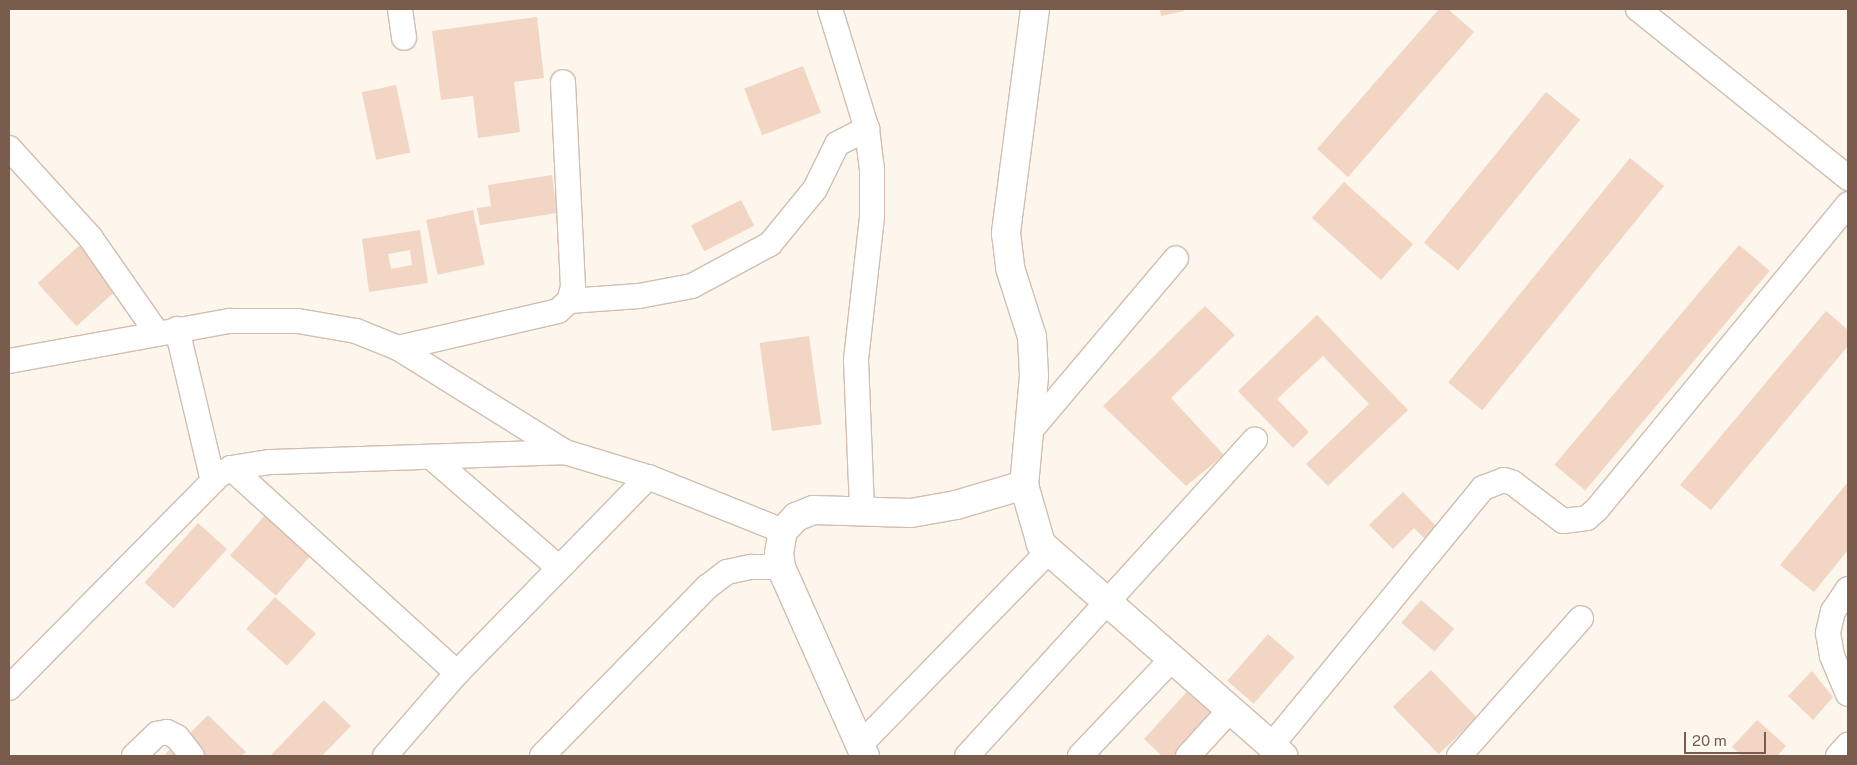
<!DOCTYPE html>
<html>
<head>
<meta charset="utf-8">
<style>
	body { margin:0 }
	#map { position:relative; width:1857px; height:765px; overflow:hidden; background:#fdf6ec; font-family:"Public Sans",sans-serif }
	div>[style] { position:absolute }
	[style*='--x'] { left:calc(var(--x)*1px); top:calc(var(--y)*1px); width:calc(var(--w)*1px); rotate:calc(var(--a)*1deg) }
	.building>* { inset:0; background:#f3d5c3; transform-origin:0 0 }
	.roads { filter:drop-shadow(1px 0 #d1beb0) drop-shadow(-1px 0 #d1beb0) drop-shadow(0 1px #d1beb0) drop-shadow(0 -1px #d1beb0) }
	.minor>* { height:24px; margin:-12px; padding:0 12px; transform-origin:12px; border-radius:12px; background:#fff }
	.tertiary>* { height:28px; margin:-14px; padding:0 14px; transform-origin:14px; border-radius:14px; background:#fff }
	span { translate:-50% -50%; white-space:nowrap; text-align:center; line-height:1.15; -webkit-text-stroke:4px #fffaf3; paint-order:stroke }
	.frame { position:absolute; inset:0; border:10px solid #7a5c4d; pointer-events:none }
	.scale { position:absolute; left:1684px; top:732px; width:82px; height:22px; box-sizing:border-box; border:2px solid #7a5c4d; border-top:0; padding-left:6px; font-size:15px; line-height:18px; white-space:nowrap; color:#7a5c4d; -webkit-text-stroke:4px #fffaf3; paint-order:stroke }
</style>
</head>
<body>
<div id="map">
	<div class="building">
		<div style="clip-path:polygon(1160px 9px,1183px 9px,1184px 11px,1161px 16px)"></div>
		<div style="clip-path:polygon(1439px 9px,1448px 9px,1474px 32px,1348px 177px,1317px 149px)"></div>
		<div style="clip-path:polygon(537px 17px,544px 78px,514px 82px,520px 132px,478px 138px,473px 96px,441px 100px,432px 31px)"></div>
		<div style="left:803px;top:66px;width:50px;height:63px;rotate:69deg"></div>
		<div style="left:396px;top:85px;width:69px;height:35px;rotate:78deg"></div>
		<div style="left:1546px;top:92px;width:44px;height:194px;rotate:39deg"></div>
		<div style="left:1630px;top:158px;width:44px;height:289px;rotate:39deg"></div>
		<div style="clip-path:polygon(552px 175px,557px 213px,480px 225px,477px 208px,491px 206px,488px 185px)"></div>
		<div style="left:1344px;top:182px;width:93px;height:48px;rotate:42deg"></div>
		<div style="left:741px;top:200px;width:29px;height:56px;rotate:63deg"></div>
		<div style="left:473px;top:210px;width:56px;height:48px;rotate:78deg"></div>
		<div style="clip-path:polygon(evenodd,420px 230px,428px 283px,369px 292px,362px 239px,420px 230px,410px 250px,412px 265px,391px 269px,388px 254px,410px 250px)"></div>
		<div style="left:80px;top:245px;width:58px;height:57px;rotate:48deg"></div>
		<div style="left:1739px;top:245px;width:40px;height:287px;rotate:40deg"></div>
		<div style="clip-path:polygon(1205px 306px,1235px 335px,1171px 398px,1224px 455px,1186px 486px,1103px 406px)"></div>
		<div style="clip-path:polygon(1826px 311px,1848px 330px,1848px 346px,1711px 510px,1680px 485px)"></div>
		<div style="clip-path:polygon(1317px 315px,1408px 410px,1328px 486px,1306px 464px,1369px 404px,1323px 356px,1277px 399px,1309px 432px,1293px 448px,1238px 391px)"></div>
		<div style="left:809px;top:336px;width:89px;height:50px;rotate:82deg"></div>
		<div style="clip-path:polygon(1848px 482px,1848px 550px,1814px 592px,1780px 565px)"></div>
		<div style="clip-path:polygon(1403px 492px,1438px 528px,1426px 540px,1414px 528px,1393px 549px,1369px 525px)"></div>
		<div style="left:266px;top:514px;width:61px;height:55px;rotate:41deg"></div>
		<div style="left:198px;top:523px;width:39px;height:80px;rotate:42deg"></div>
		<div style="left:275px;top:597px;width:55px;height:43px;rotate:42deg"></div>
		<div style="left:1421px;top:600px;width:44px;height:30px;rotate:41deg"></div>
		<div style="left:1268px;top:634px;width:35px;height:62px;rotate:41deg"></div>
		<div style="left:1431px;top:670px;width:66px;height:53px;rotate:46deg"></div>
		<div style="clip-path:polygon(1812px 671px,1833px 697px,1813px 720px,1788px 696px)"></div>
		<div style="clip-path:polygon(1192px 686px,1220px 711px,1179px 756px,1162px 756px,1144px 739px)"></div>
		<div style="clip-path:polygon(324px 700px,351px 726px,322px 756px,270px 756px)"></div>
		<div style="clip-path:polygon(208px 715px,246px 752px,241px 756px,206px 756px,186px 737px)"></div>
		<div style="clip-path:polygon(1757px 720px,1786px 746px,1777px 756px,1742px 756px,1732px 747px)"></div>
		<div style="clip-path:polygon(170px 749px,177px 756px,164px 756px)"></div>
	</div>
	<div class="roads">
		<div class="minor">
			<div style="--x:400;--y:9;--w:29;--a:82"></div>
			<div style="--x:830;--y:9;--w:126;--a:72.9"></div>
			<div style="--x:867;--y:129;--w:39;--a:83"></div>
			<div style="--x:872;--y:168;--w:49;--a:90"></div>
			<div style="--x:872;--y:217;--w:144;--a:96.4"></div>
			<div style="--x:856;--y:360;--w:149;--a:87.7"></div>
			<div style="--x:1638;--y:9;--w:270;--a:38.8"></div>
			<div style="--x:9;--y:148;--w:120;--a:47.7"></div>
			<div style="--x:90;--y:237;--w:117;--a:55.1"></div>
			<div style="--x:569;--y:301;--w:70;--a:-4.1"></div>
			<div style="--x:639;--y:296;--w:54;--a:-10.7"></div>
			<div style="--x:692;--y:286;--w:89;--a:-28.3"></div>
			<div style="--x:770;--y:244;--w:71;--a:-50.7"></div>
			<div style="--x:815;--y:189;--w:50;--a:-63.9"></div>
			<div style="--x:837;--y:144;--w:34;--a:-27"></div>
			<div style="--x:177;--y:329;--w:156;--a:76.7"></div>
			<div style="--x:398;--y:348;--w:164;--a:-13"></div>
			<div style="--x:558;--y:311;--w:15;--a:-42"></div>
			<div style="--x:569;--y:301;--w:15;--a:-74"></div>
			<div style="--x:573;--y:287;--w:205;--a:-92.8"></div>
			<div style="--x:9;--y:361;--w:225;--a:-10.3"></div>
			<div style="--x:230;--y:321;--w:68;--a:0"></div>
			<div style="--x:298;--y:321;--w:59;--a:9.8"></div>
			<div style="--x:356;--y:331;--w:45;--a:22"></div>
			<div style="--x:398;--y:348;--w:197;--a:31.9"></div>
			<div style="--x:565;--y:452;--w:87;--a:16.8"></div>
			<div style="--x:648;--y:477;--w:145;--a:21.8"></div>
			<div style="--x:1030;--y:431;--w:226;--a:-49.8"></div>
			<div style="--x:431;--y:457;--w:169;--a:40.9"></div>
			<div style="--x:231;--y:468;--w:305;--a:42.2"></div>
			<div style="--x:1848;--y:589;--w:27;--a:124"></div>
			<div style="--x:1833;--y:611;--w:23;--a:103"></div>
			<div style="--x:1828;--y:633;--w:23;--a:80"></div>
			<div style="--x:1832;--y:656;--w:41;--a:67.2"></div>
			<div style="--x:9;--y:688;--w:299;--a:-45.4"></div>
			<div style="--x:219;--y:475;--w:14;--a:-30"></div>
			<div style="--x:231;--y:468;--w:38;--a:-9"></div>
			<div style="--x:269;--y:462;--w:296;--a:-1.9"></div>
			<div style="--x:860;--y:745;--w:269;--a:-45.8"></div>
			<div style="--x:1271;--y:746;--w:334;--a:-50.6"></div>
			<div style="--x:1483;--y:488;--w:22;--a:-21"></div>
			<div style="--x:1504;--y:480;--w:9;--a:18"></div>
			<div style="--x:1513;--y:483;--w:63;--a:37.2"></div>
			<div style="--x:1563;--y:521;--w:24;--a:-7"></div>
			<div style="--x:1587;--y:518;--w:13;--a:-42"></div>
			<div style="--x:1597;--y:509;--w:395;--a:-50.5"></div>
			<div style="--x:134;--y:756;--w:32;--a:-44"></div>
			<div style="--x:157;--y:734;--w:10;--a:-11"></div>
			<div style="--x:167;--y:732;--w:11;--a:27"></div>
			<div style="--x:177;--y:737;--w:24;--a:52"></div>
			<div style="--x:385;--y:756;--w:110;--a:-49.1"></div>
			<div style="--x:457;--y:673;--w:274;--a:-45.7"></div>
			<div style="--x:542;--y:756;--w:236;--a:-45.7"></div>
			<div style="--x:707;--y:587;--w:25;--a:-37"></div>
			<div style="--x:727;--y:572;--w:25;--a:-12"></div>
			<div style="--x:751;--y:567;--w:30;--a:0"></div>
			<div style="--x:967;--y:756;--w:428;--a:-47.7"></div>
			<div style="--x:1080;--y:756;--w:134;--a:-46.5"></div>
			<div style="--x:1188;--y:756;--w:62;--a:-47.6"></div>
			<div style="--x:1459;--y:756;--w:184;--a:-48.5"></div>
			<div style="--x:1838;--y:756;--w:15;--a:-48"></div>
		</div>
		<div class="tertiary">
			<div style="--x:1035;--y:9;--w:226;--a:97.4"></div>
			<div style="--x:1006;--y:233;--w:35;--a:83"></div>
			<div style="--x:1010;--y:268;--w:72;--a:72.3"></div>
			<div style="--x:1032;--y:337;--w:39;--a:87"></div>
			<div style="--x:1034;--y:376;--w:109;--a:95.2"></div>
			<div style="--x:1024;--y:485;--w:61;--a:73.9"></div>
			<div style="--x:1041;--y:544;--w:322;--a:41.2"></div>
			<div style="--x:865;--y:756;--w:207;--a:-114"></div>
			<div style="--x:781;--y:567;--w:14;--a:-98"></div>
			<div style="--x:779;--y:553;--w:22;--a:-80"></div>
			<div style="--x:783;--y:531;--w:19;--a:-47"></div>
			<div style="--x:796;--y:517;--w:18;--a:-22"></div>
			<div style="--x:813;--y:510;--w:98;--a:1.8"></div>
			<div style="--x:911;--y:513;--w:46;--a:-10.1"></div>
			<div style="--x:956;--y:505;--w:71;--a:-16.4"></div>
		</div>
	</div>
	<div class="frame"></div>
	<div class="scale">20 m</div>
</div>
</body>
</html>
